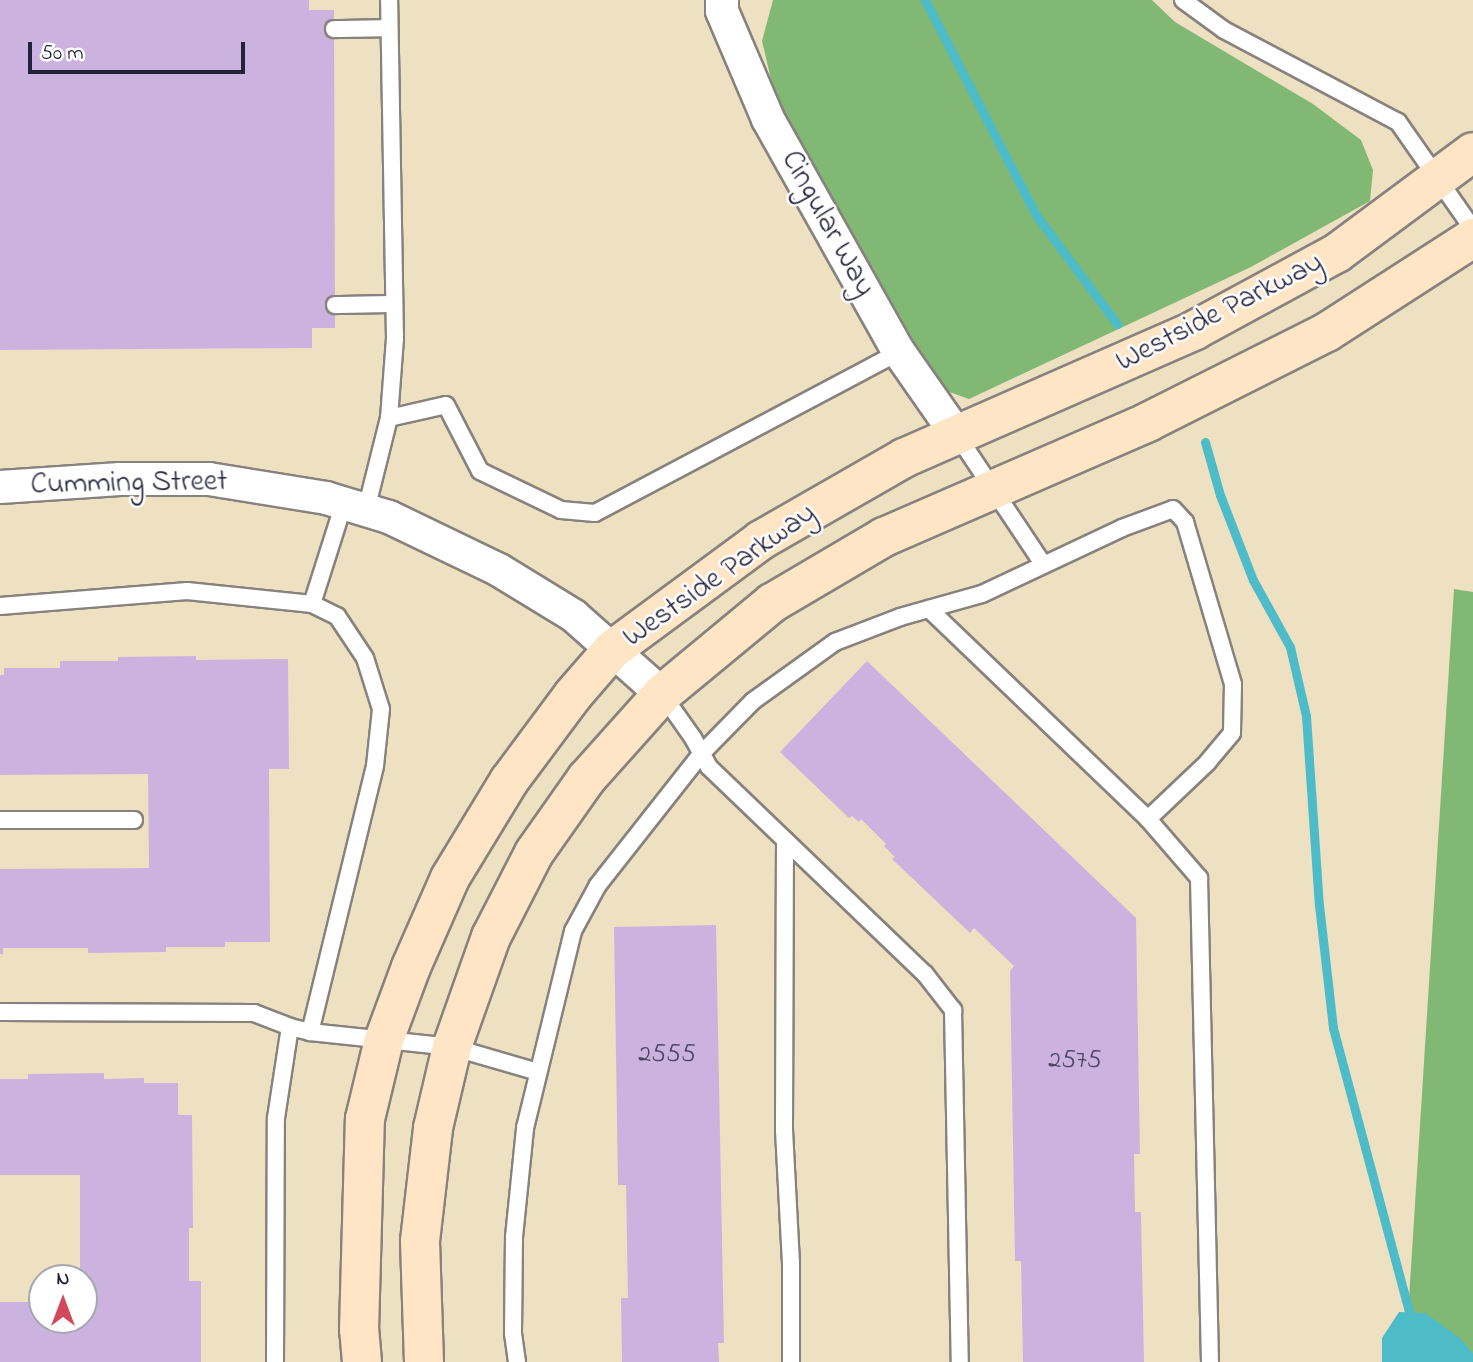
<!DOCTYPE html>
<html>
<head>
<meta charset="utf-8">
<style>
	body { margin:0 }
	#map { position:relative; width:1473px; height:1362px; overflow:hidden; background:#eee1c2; font-family:"Indie Flower",sans-serif }
	div>[style] { position:absolute }
	[style*='--x'] { left:calc(var(--x)*1px); top:calc(var(--y)*1px); width:calc(var(--w)*1px); rotate:calc(var(--a)*1deg) }
	.forest>* { inset:0; background:#80b874 }
	.water>* { inset:0; background:#4ebbc8 }
	.stream>* { height:9px; margin:-4.5px; padding:0 4.5px; transform-origin:4.5px; border-radius:4.5px; background:#4ebbc8 }
	.building>* { inset:0; background:#ccb3df }
	.roads { filter:drop-shadow(2px 0 #88827e) drop-shadow(-2px 0 #88827e) drop-shadow(0 2px #88827e) drop-shadow(0 -2px #88827e) }
	.service>* { height:16px; margin:-8px; padding:0 8px; transform-origin:8px; border-radius:8px; background:#fff }
	.minor>* { height:32px; margin:-16px; padding:0 16px; transform-origin:16px; border-radius:16px; background:#fff }
	.secondary>* { height:38px; margin:-19px; padding:0 19px; transform-origin:19px; border-radius:19px; background:#fde5c5 }
	span { translate:-50% -50%; white-space:nowrap; text-align:center; line-height:1.15; -webkit-text-stroke:5px #fff; paint-order:stroke }
	.number-label { font-size:26px; color:#4c4664 }
	.number-label span { -webkit-text-stroke-width:0 }
	.street-label { font-size:30px; color:#22223b }
	.north { position:absolute; left:28px; top:1264px; width:70px; height:70px; box-sizing:border-box; background:#fff; border:2px solid #a7a7b1; border-radius:50%; rotate:0deg; font-size:19px; font-weight:700; line-height:28px; text-align:center; color:#22223b }
	.north::after { content:''; display:block; margin:auto; width:24px; height:32px; background:#d1495b; clip-path:polygon(50% 0,100% 100%,50% 72%,0 100%) }
	.scale { position:absolute; left:28px; top:42px; width:217px; height:32px; box-sizing:border-box; border:4px solid #22223b; border-top:0; padding-left:9px; font-size:21px; line-height:24px; white-space:nowrap; color:#22223b; -webkit-text-stroke:5px #fff; paint-order:stroke }
</style>
</head>
<body>
<div id="map">
	<div class="forest">
		<div style="clip-path:polygon(773px 0,1152px 0,1175px 22px,1313px 104px,1361px 140px,1373px 170px,1370px 201px,1251px 267px,969px 399px,941px 389px,775px 96px,762px 41px)"></div>
		<div style="clip-path:polygon(1454px 589px,1473px 592px,1473px 1362px,1405px 1362px)"></div>
	</div>
	<div class="water">
		<div style="clip-path:polygon(1399px 1312px,1425px 1313px,1461px 1339px,1473px 1354px,1473px 1362px,1382px 1362px,1382px 1338px)"></div>
	</div>
	<div class="stream">
		<div style="--x:925;--y:0;--w:242;--a:62.7"></div>
		<div style="--x:1036;--y:215;--w:136;--a:53.4"></div>
		<div style="--x:1205;--y:442;--w:55;--a:74.2"></div>
		<div style="--x:1220;--y:495;--w:91;--a:68.8"></div>
		<div style="--x:1253;--y:580;--w:77;--a:61.1"></div>
		<div style="--x:1290;--y:647;--w:71;--a:76.9"></div>
		<div style="--x:1306;--y:716;--w:189;--a:86.1"></div>
		<div style="--x:1319;--y:905;--w:124;--a:83.5"></div>
		<div style="--x:1333;--y:1028;--w:294;--a:75"></div>
	</div>
	<div class="building">
		<div style="clip-path:polygon(0 0,309px 0,309px 10px,334px 10px,335px 328px,312px 328px,312px 348px,0 350px)"></div>
		<div style="clip-path:polygon(196px 656px,196px 660px,288px 659px,289px 769px,269px 769px,270px 942px,225px 942px,225px 947px,166px 947px,166px 952px,88px 953px,88px 948px,3px 948px,3px 954px,0 954px,0 869px,149px 868px,148px 774px,0 775px,0 675px,4px 675px,4px 668px,60px 668px,60px 661px,118px 661px,118px 657px)"></div>
		<div style="clip-path:polygon(867px 661px,1136px 918px,1140px 1154px,1134px 1154px,1135px 1212px,1141px 1212px,1144px 1362px,1023px 1362px,1021px 1261px,1015px 1261px,1010px 971px,1014px 966px,974px 928px,970px 933px,892px 859px,895px 857px,884px 846px,886px 844px,861px 819px,859px 822px,852px 816px,849px 818px,780px 752px)"></div>
		<div style="clip-path:polygon(716px 925px,724px 1343px,718px 1343px,719px 1362px,622px 1362px,621px 1298px,628px 1298px,626px 1185px,618px 1185px,614px 927px)"></div>
		<div style="clip-path:polygon(104px 1073px,104px 1079px,144px 1078px,144px 1083px,178px 1083px,178px 1115px,192px 1115px,193px 1228px,189px 1228px,189px 1281px,201px 1281px,201px 1362px,0 1362px,0 1302px,42px 1302px,42px 1320px,84px 1320px,84px 1278px,80px 1278px,80px 1175px,0 1175px,0 1079px,28px 1079px,28px 1074px)"></div>
	</div>
	<div class="roads">
		<div class="service">
			<div style="--x:1183;--y:0;--w:51;--a:36.2"></div>
			<div style="--x:1224;--y:30;--w:197;--a:27.9"></div>
			<div style="--x:1398;--y:122;--w:131;--a:55"></div>
			<div style="--x:334;--y:29;--w:55;--a:-1"></div>
			<div style="--x:335;--y:305;--w:59;--a:-1"></div>
			<div style="--x:389;--y:418;--w:58;--a:-12.8"></div>
			<div style="--x:446;--y:405;--w:74;--a:62.7"></div>
			<div style="--x:480;--y:471;--w:90;--a:25.7"></div>
			<div style="--x:561;--y:510;--w:34;--a:5"></div>
			<div style="--x:595;--y:513;--w:344;--a:-27.9"></div>
			<div style="--x:957;--y:435;--w:155;--a:56.3"></div>
			<div style="--x:366;--y:510;--w:95;--a:-76"></div>
			<div style="--x:389;--y:418;--w:80;--a:-85.7"></div>
			<div style="--x:395;--y:338;--w:338;--a:-91"></div>
			<div style="--x:312;--y:604;--w:106;--a:-72.4"></div>
			<div style="--x:0;--y:606;--w:188;--a:-4.6"></div>
			<div style="--x:187;--y:591;--w:126;--a:5.9"></div>
			<div style="--x:312;--y:604;--w:28;--a:26"></div>
			<div style="--x:337;--y:616;--w:50;--a:56.3"></div>
			<div style="--x:365;--y:658;--w:53;--a:72.6"></div>
			<div style="--x:381;--y:709;--w:57;--a:96"></div>
			<div style="--x:375;--y:766;--w:274;--a:103.7"></div>
			<div style="--x:929;--y:609;--w:303;--a:43.8"></div>
			<div style="--x:1148;--y:819;--w:78;--a:49.2"></div>
			<div style="--x:1199;--y:878;--w:484;--a:88.7"></div>
			<div style="--x:662;--y:694;--w:54;--a:54.8"></div>
			<div style="--x:693;--y:738;--w:33;--a:61"></div>
			<div style="--x:709;--y:767;--w:299;--a:43.8"></div>
			<div style="--x:925;--y:974;--w:46;--a:52.1"></div>
			<div style="--x:953;--y:1010;--w:352;--a:88.9"></div>
			<div style="--x:0;--y:820;--w:134;--a:0"></div>
			<div style="--x:785;--y:840;--w:290;--a:90.2"></div>
			<div style="--x:784;--y:1130;--w:132;--a:87"></div>
			<div style="--x:791;--y:1262;--w:100;--a:90"></div>
			<div style="--x:0;--y:1012;--w:254;--a:0.2"></div>
			<div style="--x:254;--y:1013;--w:39;--a:21"></div>
			<div style="--x:275;--y:1362;--w:244;--a:-89.8"></div>
			<div style="--x:276;--y:1118;--w:92;--a:-81.3"></div>
			<div style="--x:290;--y:1027;--w:21;--a:14"></div>
			<div style="--x:310;--y:1032;--w:143;--a:6"></div>
			<div style="--x:452;--y:1047;--w:90;--a:16.2"></div>
			<div style="--x:517;--y:1362;--w:30;--a:-98"></div>
			<div style="--x:513;--y:1332;--w:95;--a:-89.4"></div>
			<div style="--x:514;--y:1237;--w:110;--a:-84.2"></div>
			<div style="--x:525;--y:1128;--w:203;--a:-76.3"></div>
			<div style="--x:573;--y:931;--w:52;--a:-61.5"></div>
			<div style="--x:598;--y:885;--w:167;--a:-51.8"></div>
			<div style="--x:701;--y:754;--w:74;--a:-45.5"></div>
			<div style="--x:753;--y:701;--w:101;--a:-35.7"></div>
			<div style="--x:835;--y:642;--w:70;--a:-21"></div>
			<div style="--x:900;--y:617;--w:85;--a:-15.7"></div>
			<div style="--x:982;--y:594;--w:155;--a:-25.2"></div>
			<div style="--x:1122;--y:528;--w:54;--a:-20.4"></div>
			<div style="--x:1173;--y:509;--w:18;--a:47"></div>
			<div style="--x:1185;--y:522;--w:169;--a:73.5"></div>
			<div style="--x:1233;--y:684;--w:49;--a:91.2"></div>
			<div style="--x:1232;--y:733;--w:38;--a:130"></div>
			<div style="--x:1208;--y:762;--w:83;--a:136.5"></div>
		</div>
		<div class="minor">
			<div style="--x:722;--y:0;--w:11;--a:90"></div>
			<div style="--x:722;--y:11;--w:117;--a:66.9"></div>
			<div style="--x:768;--y:119;--w:267;--a:60.7"></div>
			<div style="--x:899;--y:352;--w:101;--a:55.1"></div>
			<div style="--x:0;--y:487;--w:120;--a:-3.8"></div>
			<div style="--x:120;--y:479;--w:89;--a:0"></div>
			<div style="--x:209;--y:479;--w:119;--a:9.2"></div>
			<div style="--x:326;--y:498;--w:66;--a:16.8"></div>
			<div style="--x:389;--y:517;--w:122;--a:25.7"></div>
			<div style="--x:499;--y:570;--w:88;--a:31.5"></div>
			<div style="--x:574;--y:616;--w:118;--a:41.6"></div>
		</div>
		<div class="secondary">
			<div style="--x:362;--y:1362;--w:32;--a:-95"></div>
			<div style="--x:359;--y:1330;--w:211;--a:-88.4"></div>
			<div style="--x:365;--y:1119;--w:81;--a:-76.5"></div>
			<div style="--x:384;--y:1040;--w:78;--a:-69.7"></div>
			<div style="--x:411;--y:967;--w:97;--a:-66.3"></div>
			<div style="--x:450;--y:878;--w:114;--a:-58.7"></div>
			<div style="--x:509;--y:781;--w:107;--a:-53.3"></div>
			<div style="--x:573;--y:695;--w:60;--a:-49.1"></div>
			<div style="--x:612;--y:650;--w:185;--a:-36.4"></div>
			<div style="--x:761;--y:540;--w:165;--a:-29.8"></div>
			<div style="--x:904;--y:458;--w:318;--a:-23.7"></div>
			<div style="--x:1195;--y:330;--w:162;--a:-28.5"></div>
			<div style="--x:1337;--y:253;--w:169;--a:-36.6"></div>
			<div style="--x:424;--y:1362;--w:121;--a:-91.9"></div>
			<div style="--x:420;--y:1241;--w:114;--a:-83.4"></div>
			<div style="--x:433;--y:1128;--w:83;--a:-76.8"></div>
			<div style="--x:452;--y:1047;--w:117;--a:-70.5"></div>
			<div style="--x:491;--y:937;--w:94;--a:-62.9"></div>
			<div style="--x:534;--y:853;--w:92;--a:-54.8"></div>
			<div style="--x:587;--y:778;--w:113;--a:-48.2"></div>
			<div style="--x:662;--y:694;--w:143;--a:-39.6"></div>
			<div style="--x:772;--y:603;--w:130;--a:-30.5"></div>
			<div style="--x:884;--y:537;--w:288;--a:-23.5"></div>
			<div style="--x:1148;--y:422;--w:200;--a:-26.7"></div>
			<div style="--x:1327;--y:332;--w:174;--a:-32.8"></div>
		</div>
	</div>
	<div class="number-label">
		<span style="left:667px;top:1056px">2555</span>
		<span style="left:1075px;top:1062px">2575</span>
	</div>
	<div class="street-label">
		<span style="left:827px;top:224px;rotate:61deg">Cingular Way</span>
		<span style="left:1220px;top:313px;rotate:-27deg">Westside Parkway</span>
		<span style="left:129px;top:484px;rotate:-1deg">Cumming Street</span>
		<span style="left:720px;top:576px;rotate:-35deg">Westside Parkway</span>
	</div>
	<div class="north">N</div>
	<div class="scale">50 m</div>
</div>
</body>
</html>
